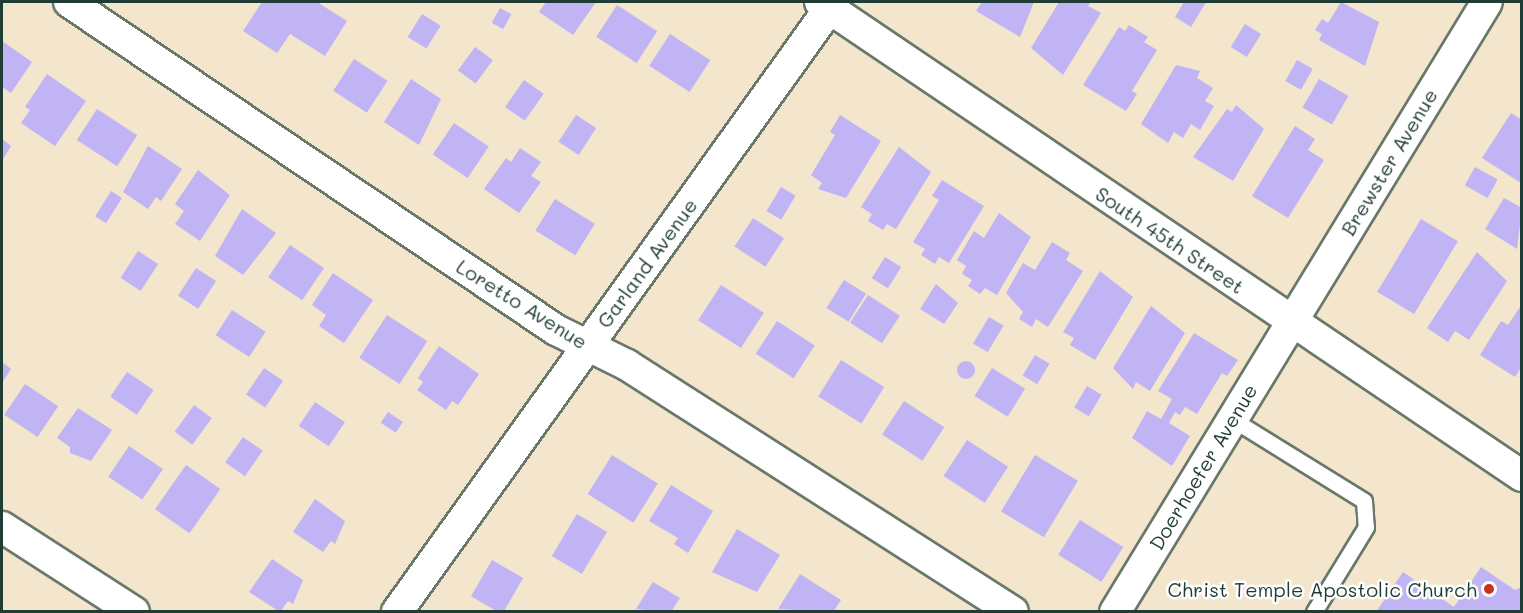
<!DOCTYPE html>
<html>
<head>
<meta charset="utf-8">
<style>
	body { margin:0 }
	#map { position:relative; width:1523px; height:613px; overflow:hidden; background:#f4e5cd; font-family:Mali,sans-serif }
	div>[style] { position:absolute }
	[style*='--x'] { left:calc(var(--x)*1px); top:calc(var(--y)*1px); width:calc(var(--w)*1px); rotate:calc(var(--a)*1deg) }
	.building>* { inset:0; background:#c0b4f4; transform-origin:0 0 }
	.round { border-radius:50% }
	.roads { filter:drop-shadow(2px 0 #6a786a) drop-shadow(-2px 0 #6a786a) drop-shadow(0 2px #6a786a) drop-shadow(0 -2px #6a786a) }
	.service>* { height:15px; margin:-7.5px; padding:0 7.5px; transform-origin:7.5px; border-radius:7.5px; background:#fff }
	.minor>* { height:30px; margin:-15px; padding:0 15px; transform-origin:15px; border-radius:15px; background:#fff }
	.dots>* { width:16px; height:16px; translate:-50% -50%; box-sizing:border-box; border:3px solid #fff; border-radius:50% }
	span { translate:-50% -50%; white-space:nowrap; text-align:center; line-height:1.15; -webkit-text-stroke:5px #fff; paint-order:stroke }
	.street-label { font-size:20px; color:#1f3d34 }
	.poi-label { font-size:20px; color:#1f3d34 }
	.right { translate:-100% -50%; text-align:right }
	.frame { position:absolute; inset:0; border:3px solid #1f3d34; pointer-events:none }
</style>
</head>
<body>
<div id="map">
	<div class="building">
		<div style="clip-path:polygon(262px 2px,317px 2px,347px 21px,325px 56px,290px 34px,277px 53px,243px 31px)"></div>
		<div style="clip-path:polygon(546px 2px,596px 2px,573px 35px,539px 12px)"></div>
		<div style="clip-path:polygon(982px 2px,1034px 2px,1020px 37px,976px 11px)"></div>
		<div style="clip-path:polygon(1059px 2px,1091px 2px,1088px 6px,1101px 13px,1063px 75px,1031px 48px)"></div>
		<div style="clip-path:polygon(1184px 2px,1206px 2px,1191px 27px,1175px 17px)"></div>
		<div style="clip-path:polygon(1341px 2px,1379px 22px,1365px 66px,1319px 40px,1322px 34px,1315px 30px,1322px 19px,1328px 23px)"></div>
		<div style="left:617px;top:5px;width:48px;height:38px;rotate:33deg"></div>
		<div style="left:500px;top:8px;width:13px;height:17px;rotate:29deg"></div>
		<div style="left:422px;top:14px;width:22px;height:27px;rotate:32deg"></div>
		<div style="left:1245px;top:24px;width:19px;height:27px;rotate:32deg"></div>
		<div style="clip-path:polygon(1129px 25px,1148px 37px,1144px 42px,1157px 50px,1132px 91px,1137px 94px,1126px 111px,1083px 85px,1119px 27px,1125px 31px)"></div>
		<div style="left:670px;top:34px;width:48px;height:38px;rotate:33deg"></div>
		<div style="clip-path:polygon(2px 41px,32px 62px,11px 93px,2px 87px)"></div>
		<div style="left:475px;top:47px;width:22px;height:29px;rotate:36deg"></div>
		<div style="left:354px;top:59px;width:40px;height:38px;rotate:33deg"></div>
		<div style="left:1297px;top:60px;width:18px;height:24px;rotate:29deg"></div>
		<div style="clip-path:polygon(1176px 65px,1200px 71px,1197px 78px,1213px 88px,1205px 101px,1214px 106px,1200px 130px,1191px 124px,1183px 138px,1174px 132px,1168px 143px,1141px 124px)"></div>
		<div style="clip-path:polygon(47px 74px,86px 101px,55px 146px,21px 123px,30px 110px,25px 107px)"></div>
		<div style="clip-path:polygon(411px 79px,441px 99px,419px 145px,384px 122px)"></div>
		<div style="left:1319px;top:79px;width:34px;height:33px;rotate:30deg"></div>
		<div style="left:524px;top:80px;width:24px;height:33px;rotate:35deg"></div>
		<div style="clip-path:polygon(1236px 105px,1264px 129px,1233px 181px,1193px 157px,1227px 109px,1232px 112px)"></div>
		<div style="left:97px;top:109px;width:48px;height:37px;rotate:33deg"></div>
		<div style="clip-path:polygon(1511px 113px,1522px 120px,1521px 183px,1482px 158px)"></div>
		<div style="left:576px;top:115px;width:24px;height:32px;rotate:33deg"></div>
		<div style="clip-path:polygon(840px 115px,881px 141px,846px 198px,818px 189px,822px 183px,811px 175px,835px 135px,830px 132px)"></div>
		<div style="left:454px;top:123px;width:42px;height:38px;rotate:34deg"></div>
		<div style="clip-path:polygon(1295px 126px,1315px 139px,1308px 150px,1324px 160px,1288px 218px,1252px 196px)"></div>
		<div style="clip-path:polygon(2px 139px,11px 146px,2px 161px)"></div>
		<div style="clip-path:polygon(148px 146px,182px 169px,161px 201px,156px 197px,148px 209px,123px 192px)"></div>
		<div style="clip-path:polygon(899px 147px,931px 172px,896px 229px,887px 224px,883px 230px,868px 221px,872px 214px,861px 207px)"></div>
		<div style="clip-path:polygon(520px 148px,541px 162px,531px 176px,541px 182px,519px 213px,484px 189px,506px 158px,511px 162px)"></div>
		<div style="left:1475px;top:167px;width:26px;height:21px;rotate:29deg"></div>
		<div style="clip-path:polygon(198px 170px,230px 195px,200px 241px,175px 224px,184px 211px,175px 204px)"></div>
		<div style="clip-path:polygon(942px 180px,984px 206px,949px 263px,939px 257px,935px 264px,921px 255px,925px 249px,913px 242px,939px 200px,932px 196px)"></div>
		<div style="left:781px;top:187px;width:17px;height:28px;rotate:31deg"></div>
		<div style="left:111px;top:191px;width:13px;height:30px;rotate:32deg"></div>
		<div style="clip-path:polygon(1504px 198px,1522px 208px,1517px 249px,1485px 229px)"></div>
		<div style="left:555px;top:199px;width:47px;height:37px;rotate:32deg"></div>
		<div style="clip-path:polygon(242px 209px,276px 233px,243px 275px,215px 256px)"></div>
		<div style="clip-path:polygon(999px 213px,1031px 237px,997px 295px,985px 288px,980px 294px,968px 286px,972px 280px,962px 274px,966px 266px,957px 260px,974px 231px,984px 238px)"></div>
		<div style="left:753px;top:218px;width:37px;height:34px;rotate:33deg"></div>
		<div style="left:1421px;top:219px;width:43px;height:85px;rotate:31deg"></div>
		<div style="clip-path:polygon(1052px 242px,1070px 253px,1066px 260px,1083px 271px,1048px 327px,1036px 319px,1032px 327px,1019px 319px,1023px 312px,1006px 293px,1023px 263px,1035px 270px)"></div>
		<div style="left:290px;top:245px;width:41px;height:39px;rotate:34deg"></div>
		<div style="left:138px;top:251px;width:24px;height:32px;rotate:33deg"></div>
		<div style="clip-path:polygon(1477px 252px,1507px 281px,1469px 340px,1455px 331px,1448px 342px,1427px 328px)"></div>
		<div style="left:885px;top:257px;width:19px;height:25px;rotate:32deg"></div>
		<div style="left:196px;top:268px;width:24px;height:33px;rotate:33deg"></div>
		<div style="clip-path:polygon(1100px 271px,1133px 297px,1095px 360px,1070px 345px,1074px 338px,1063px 332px)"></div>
		<div style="clip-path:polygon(333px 273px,373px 300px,344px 343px,319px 326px,326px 315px,312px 305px)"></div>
		<div style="left:844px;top:280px;width:26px;height:33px;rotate:32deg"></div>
		<div style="clip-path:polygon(936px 284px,958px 303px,944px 324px,920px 309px)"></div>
		<div style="left:721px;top:285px;width:51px;height:42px;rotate:33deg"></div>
		<div style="left:868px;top:295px;width:38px;height:33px;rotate:33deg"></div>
		<div style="clip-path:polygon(1522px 304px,1522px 366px,1515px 377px,1480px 355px,1501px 321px,1508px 325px)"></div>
		<div style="clip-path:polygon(1151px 306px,1185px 333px,1150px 391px,1136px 382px,1133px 389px,1113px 368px)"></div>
		<div style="left:232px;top:310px;width:40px;height:30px;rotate:33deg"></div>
		<div style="left:387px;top:315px;width:48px;height:51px;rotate:33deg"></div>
		<div style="left:989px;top:317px;width:17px;height:31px;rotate:31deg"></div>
		<div style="left:777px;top:321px;width:45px;height:39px;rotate:33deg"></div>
		<div style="clip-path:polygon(1194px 333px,1238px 360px,1227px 376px,1222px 373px,1197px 414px,1185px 407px,1180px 415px,1175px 412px,1169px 423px,1190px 436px,1172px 466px,1132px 438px,1147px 411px,1161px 419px,1172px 399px,1158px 391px)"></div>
		<div style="clip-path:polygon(439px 346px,479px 374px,458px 405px,452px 401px,446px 410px,417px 390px,423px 382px,418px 378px)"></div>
		<div style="left:1035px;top:355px;width:17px;height:24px;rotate:31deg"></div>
		<div style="left:841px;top:360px;width:51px;height:43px;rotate:32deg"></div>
		<div class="round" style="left:957px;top:361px;width:18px;height:18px"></div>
		<div style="clip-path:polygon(2px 362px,11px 369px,2px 383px)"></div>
		<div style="left:264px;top:368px;width:23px;height:32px;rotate:34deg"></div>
		<div style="left:992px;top:368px;width:39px;height:33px;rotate:32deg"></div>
		<div style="left:127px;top:372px;width:32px;height:30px;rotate:34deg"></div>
		<div style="left:25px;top:384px;width:40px;height:37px;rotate:34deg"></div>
		<div style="left:1087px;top:386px;width:17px;height:25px;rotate:31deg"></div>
		<div style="left:904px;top:401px;width:48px;height:40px;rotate:33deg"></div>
		<div style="left:315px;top:402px;width:36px;height:29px;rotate:34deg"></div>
		<div style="left:194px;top:405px;width:22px;height:33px;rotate:36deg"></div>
		<div style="clip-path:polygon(78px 408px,112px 430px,91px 461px,70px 453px,70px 447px,57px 438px)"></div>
		<div style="left:388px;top:412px;width:18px;height:13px;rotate:34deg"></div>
		<div style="left:243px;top:437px;width:24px;height:31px;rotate:35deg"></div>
		<div style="left:967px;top:440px;width:49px;height:43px;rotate:33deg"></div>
		<div style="left:129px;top:446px;width:41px;height:37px;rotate:34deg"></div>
		<div style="left:612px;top:455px;width:54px;height:46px;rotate:32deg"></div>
		<div style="left:1035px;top:455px;width:50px;height:66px;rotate:31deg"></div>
		<div style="left:186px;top:465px;width:42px;height:54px;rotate:35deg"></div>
		<div style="clip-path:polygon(671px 485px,713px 511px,688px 553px,674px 544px,678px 538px,649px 521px)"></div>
		<div style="clip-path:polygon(315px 499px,345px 521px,335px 544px,331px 541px,323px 552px,293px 532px)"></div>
		<div style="left:577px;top:514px;width:35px;height:49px;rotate:31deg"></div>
		<div style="left:1080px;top:520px;width:51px;height:41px;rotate:32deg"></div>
		<div style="clip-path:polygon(737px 529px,780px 555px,757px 592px,712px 572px)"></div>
		<div style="clip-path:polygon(272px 559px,303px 580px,293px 604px,288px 601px,280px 612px,249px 592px)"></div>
		<div style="left:492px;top:560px;width:36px;height:42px;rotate:30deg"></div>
		<div style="clip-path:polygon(1481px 567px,1515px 590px,1522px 587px,1522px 612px,1376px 612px,1403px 572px,1454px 607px)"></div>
		<div style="clip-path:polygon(800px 574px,841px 600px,833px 612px,778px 609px)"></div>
		<div style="clip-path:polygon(653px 582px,680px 598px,671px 612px,636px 609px)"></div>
	</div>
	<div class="roads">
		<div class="service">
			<div style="--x:1232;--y:419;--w:155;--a:31.8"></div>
			<div style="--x:1364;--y:501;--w:26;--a:86"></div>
			<div style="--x:1366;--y:527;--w:100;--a:121.5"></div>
		</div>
		<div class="minor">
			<div style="--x:69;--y:2;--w:587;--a:33.96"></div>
			<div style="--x:556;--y:330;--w:79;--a:26.2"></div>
			<div style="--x:627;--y:365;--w:458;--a:32.6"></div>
			<div style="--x:820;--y:2;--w:847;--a:34.03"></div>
			<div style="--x:2;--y:527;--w:157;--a:32.8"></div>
			<div style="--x:397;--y:612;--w:750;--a:-54.38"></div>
			<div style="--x:1115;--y:612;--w:714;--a:-58.62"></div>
		</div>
	</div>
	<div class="dots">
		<div style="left:1489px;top:589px;background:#c8321e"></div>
	</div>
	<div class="street-label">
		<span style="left:1389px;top:162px;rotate:-59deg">Brewster Avenue</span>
		<span style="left:1170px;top:240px;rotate:34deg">South 45th Street</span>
		<span style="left:647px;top:263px;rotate:-54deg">Garland Avenue</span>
		<span style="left:522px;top:304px;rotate:32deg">Loretto Avenue</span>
		<span style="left:1203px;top:467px;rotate:-59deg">Doerhoefer Avenue</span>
	</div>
	<div class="poi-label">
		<span class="right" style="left:1477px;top:589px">Christ Temple Apostolic Church</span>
	</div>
	<div class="frame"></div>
</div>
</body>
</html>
